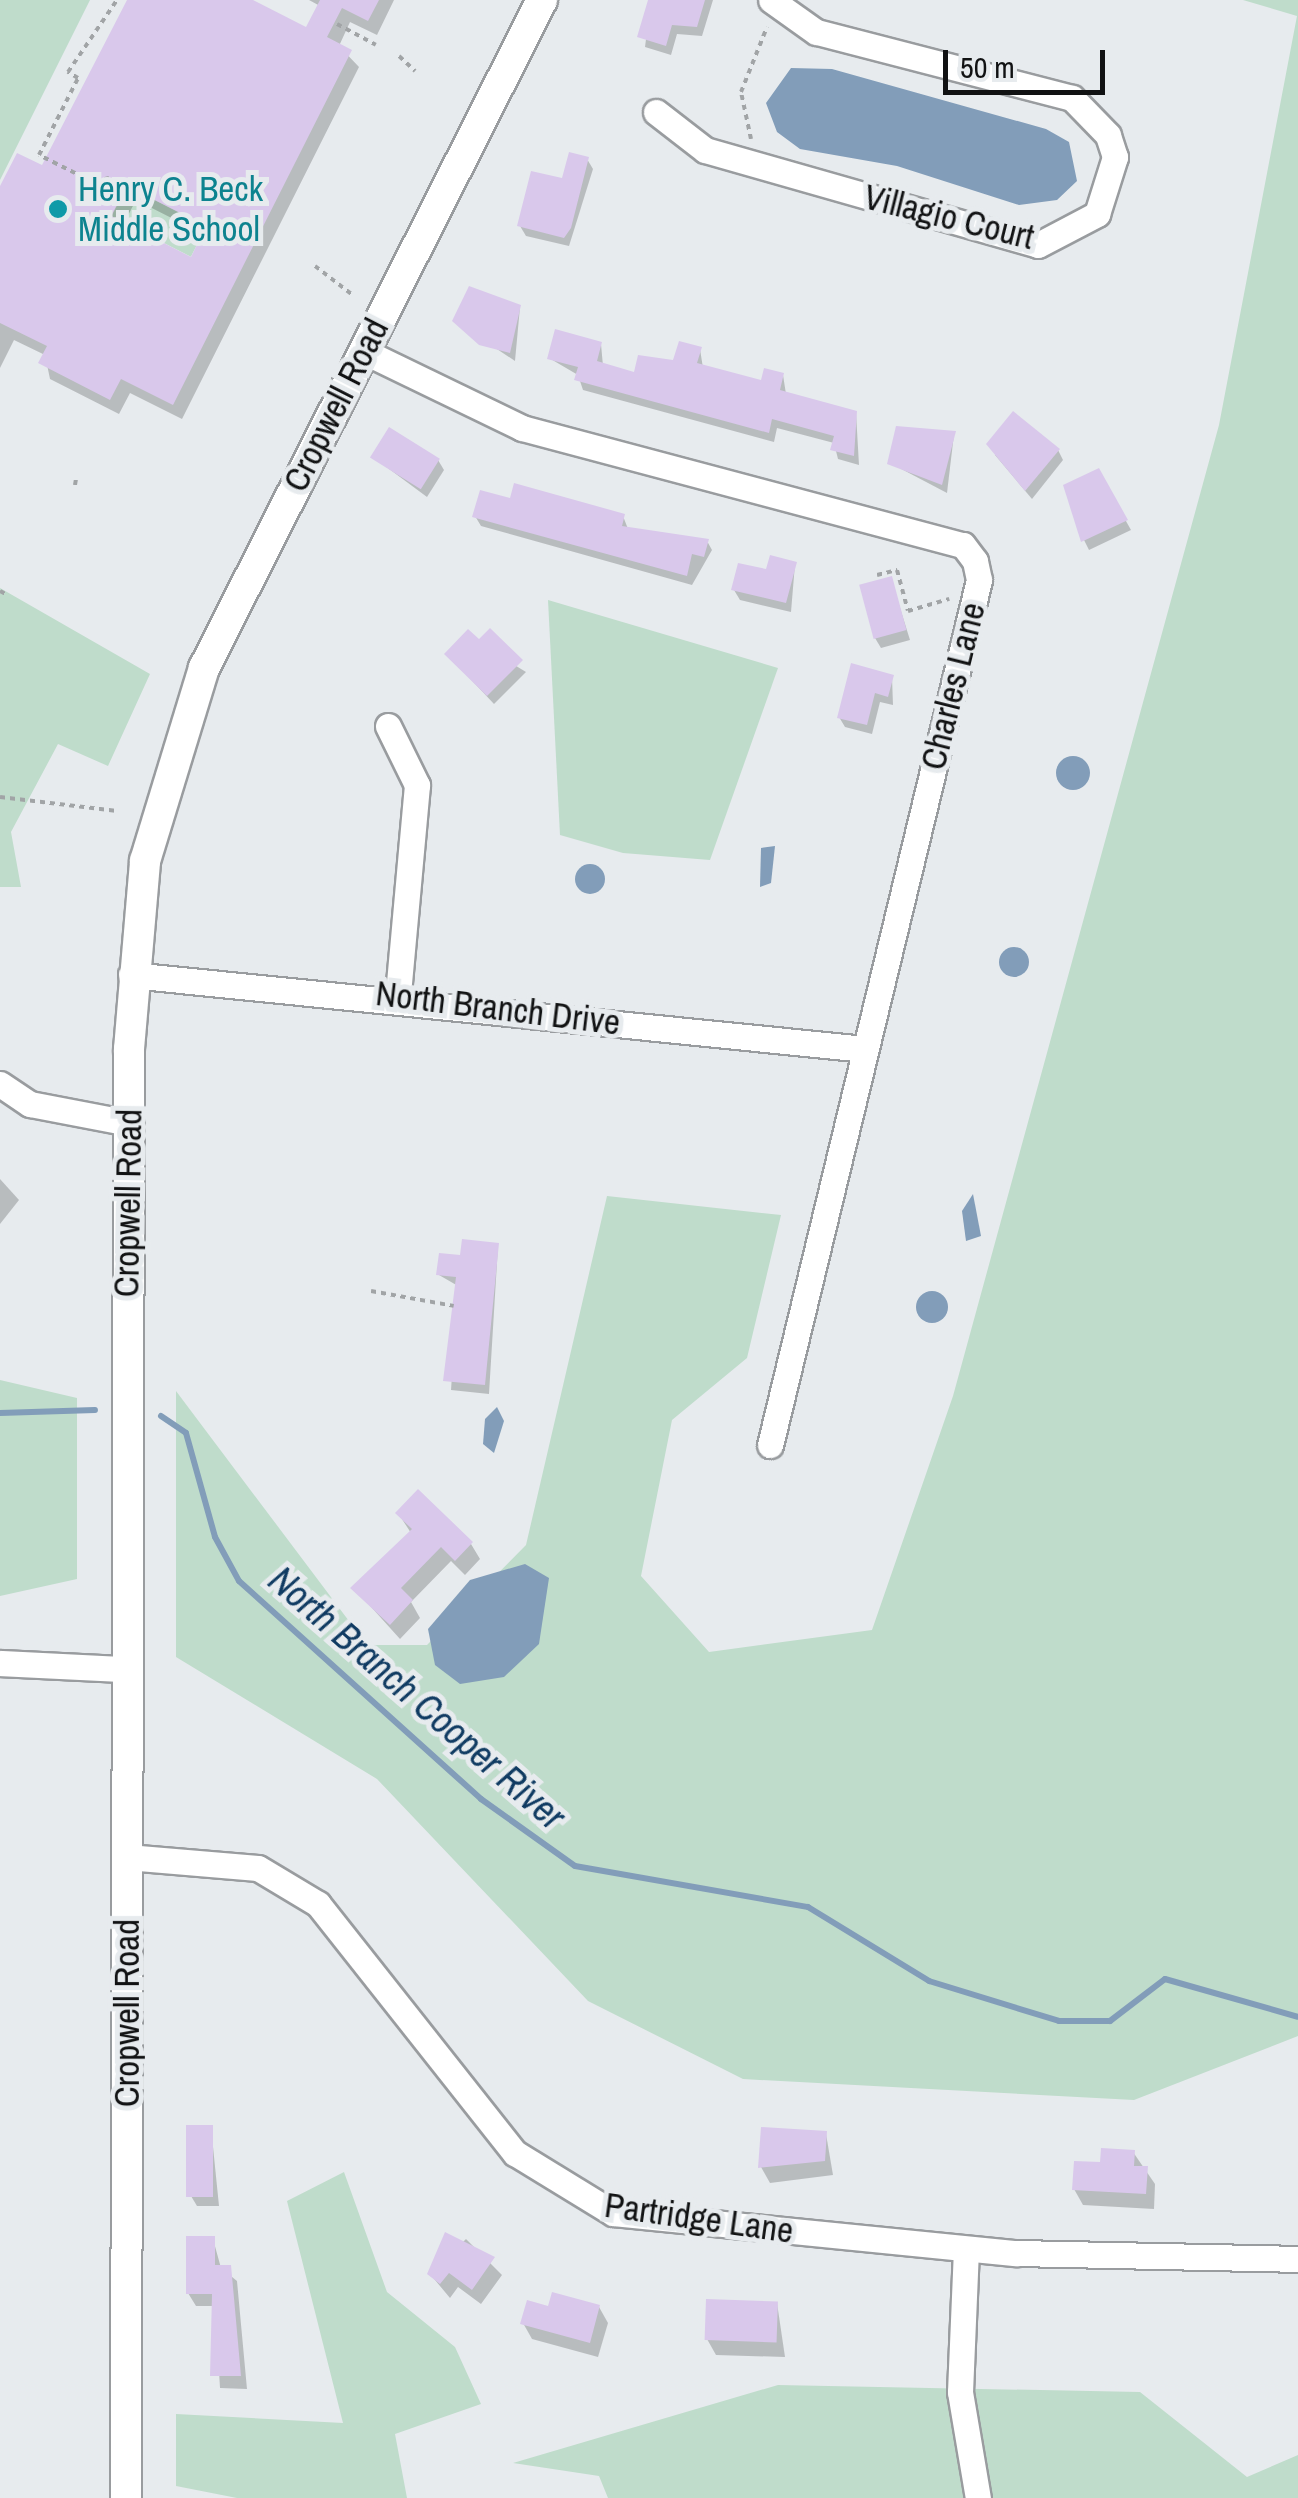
<!DOCTYPE html>
<html>
<head>
<meta charset="utf-8">
<style>
	body { margin:0 }
	#map { position:relative; width:1298px; height:2498px; overflow:hidden; background:#e7ebee; font-family:"Archivo Narrow",sans-serif }
	div>[style] { position:absolute }
	[style*='--x'] { left:calc(var(--x)*1px); top:calc(var(--y)*1px); width:calc(var(--w)*1px); rotate:calc(var(--a)*1deg) }
	.green>* { inset:0; background:#bfdccb; transform-origin:0 0 }
	.water>* { inset:0; background:#829db9 }
	.round { border-radius:50% }
	.shadow>* { inset:0; background:#0003 }
	.stream>* { height:6px; margin:-3px; padding:0 3px; transform-origin:3px; border-radius:3px; background:#829db9 }
	.building>* { inset:0; background:#d9c8eb; transform-origin:0 0 }
	.path>* { height:4px; margin-top:-2px; transform-origin:0; background:repeating-linear-gradient(90deg,#a1a4a6 0 5px,transparent 0 10px) }
	.roads { filter:drop-shadow(2px 0 #999c9f) drop-shadow(-2px 0 #999c9f) drop-shadow(0 2px #999c9f) drop-shadow(0 -2px #999c9f) }
	.minor>* { height:25px; margin:-12.5px; padding:0 12.5px; transform-origin:12.5px; border-radius:12.5px; background:#fff }
	.tertiary>* { height:30px; margin:-15px; padding:0 15px; transform-origin:15px; border-radius:15px; background:#fff }
	.dots>* { width:28px; height:28px; translate:-50% -50%; box-sizing:border-box; border:5px solid #e7ebee; border-radius:50% }
	span { translate:-50% -50%; white-space:nowrap; text-align:center; line-height:1.15; -webkit-text-stroke:10px #e7ebee; paint-order:stroke }
	.culture-label { font-size:35px; color:#0d838f }
	.left { translate:0 -50%; text-align:left }
	.street-label { font-size:35px; color:#111213 }
	.water-label { font-size:38px; color:#103b62; font-style:italic }
	.scale { position:absolute; left:943px; top:50px; width:162px; height:45px; box-sizing:border-box; border:5px solid #111213; border-top:0; padding-left:12px; font-size:30px; line-height:35px; white-space:nowrap; color:#111213; -webkit-text-stroke:8px #e7ebee; paint-order:stroke }
</style>
</head>
<body>
<div id="map">
	<div class="green">
		<div style="clip-path:polygon(0 0,90px 0,0 180px)"></div>
		<div style="clip-path:polygon(1243px 0,1298px 0,1298px 2036px,1134px 2100px,743px 2079px,588px 2001px,377px 1779px,176px 1657px,176px 1391px,367px 1645px,427px 1645px,526px 1545px,607px 1196px,781px 1215px,747px 1358px,672px 1420px,641px 1576px,709px 1652px,872px 1630px,953px 1396px,1219px 425px,1297px 16px)"></div>
		<div style="left:127px;top:186px;width:89px;height:34px;rotate:27deg"></div>
		<div style="clip-path:polygon(0 588px,150px 674px,108px 766px,58px 744px,11px 832px,21px 887px,0 887px)"></div>
		<div style="clip-path:polygon(548px 600px,778px 668px,710px 860px,623px 853px,560px 835px)"></div>
		<div style="clip-path:polygon(0 1380px,77px 1398px,77px 1579px,0 1596px)"></div>
		<div style="clip-path:polygon(344px 2172px,387px 2292px,455px 2347px,481px 2404px,395px 2434px,407px 2498px,237px 2498px,176px 2486px,176px 2414px,343px 2423px,287px 2201px)"></div>
		<div style="clip-path:polygon(778px 2385px,1140px 2392px,1247px 2477px,1298px 2455px,1298px 2498px,608px 2498px,599px 2476px,513px 2463px)"></div>
	</div>
	<div class="water">
		<div style="clip-path:polygon(791px 68px,832px 69px,1046px 129px,1069px 142px,1077px 181px,1057px 200px,1019px 205px,897px 166px,800px 149px,777px 132px,766px 103px)"></div>
		<div class="round" style="left:1056px;top:756px;width:34px;height:34px"></div>
		<div style="clip-path:polygon(775px 846px,771px 883px,760px 887px,761px 848px)"></div>
		<div class="round" style="left:575px;top:864px;width:30px;height:30px"></div>
		<div class="round" style="left:999px;top:947px;width:30px;height:30px"></div>
		<div style="clip-path:polygon(973px 1194px,981px 1236px,966px 1241px,962px 1211px)"></div>
		<div class="round" style="left:916px;top:1291px;width:32px;height:32px"></div>
		<div style="clip-path:polygon(497px 1407px,504px 1421px,494px 1453px,483px 1444px,485px 1419px)"></div>
		<div style="clip-path:polygon(525px 1564px,549px 1578px,539px 1644px,504px 1677px,460px 1684px,435px 1665px,428px 1629px,470px 1580px)"></div>
	</div>
	<div class="shadow">
		<div style="clip-path:polygon(evenodd,130px 0,247px 0,307px 30px,320px 6px,309px 0,394px 0,377px 35px,350px 22px,339px 46px,359px 67px,182px 419px,130px 393px,119px 414px,50px 379px,45px 355px,14px 340px,0 368px,0 192px,44px 169px,130px 0,136px 200px,205px 235px,192px 260px,123px 225px,136px 200px)"></div>
		<div style="clip-path:polygon(651px 0,713px 0,702px 36px,677px 34px,671px 55px,645px 47px)"></div>
		<div style="clip-path:polygon(587px 159px,593px 169px,569px 246px,526px 236px,520px 226px)"></div>
		<div style="clip-path:polygon(520px 307px,515px 361px,455px 321px)"></div>
		<div style="clip-path:polygon(601px 344px,603px 366px,636px 375px,700px 349px,703px 368px,763px 383px,783px 375px,786px 394px,856px 413px,859px 465px,838px 459px,834px 443px,777px 428px,774px 442px,583px 390px,578px 375px,549px 358px)"></div>
		<div style="clip-path:polygon(954px 434px,947px 493px,890px 463px)"></div>
		<div style="clip-path:polygon(1058px 450px,1063px 460px,1032px 499px,995px 455px)"></div>
		<div style="clip-path:polygon(373px 457px,438px 460px,444px 470px,427px 497px)"></div>
		<div style="clip-path:polygon(1098px 471px,1131px 530px,1089px 550px,1084px 540px)"></div>
		<div style="clip-path:polygon(511px 501px,623px 516px,628px 529px,707px 541px,712px 550px,692px 585px,481px 526px,475px 516px)"></div>
		<div style="clip-path:polygon(795px 564px,791px 612px,740px 600px,734px 590px)"></div>
		<div style="clip-path:polygon(891px 579px,910px 640px,881px 648px,875px 638px)"></div>
		<div style="clip-path:polygon(479px 643px,526px 672px,494px 704px,447px 654px)"></div>
		<div style="clip-path:polygon(892px 677px,893px 705px,880px 702px,872px 734px,845px 727px,839px 717px)"></div>
		<div style="clip-path:polygon(0 1179px,19px 1200px,0 1224px)"></div>
		<div style="clip-path:polygon(498px 1246px,489px 1394px,451px 1390px,458px 1286px,439px 1275px)"></div>
		<div style="clip-path:polygon(398px 1513px,471px 1544px,480px 1559px,465px 1575px,451px 1561px,411px 1602px,420px 1618px,400px 1639px,354px 1588px,411px 1533px)"></div>
		<div style="clip-path:polygon(211px 2127px,219px 2206px,197px 2206px,191px 2196px)"></div>
		<div style="clip-path:polygon(826px 2134px,833px 2175px,770px 2183px,761px 2167px)"></div>
		<div style="clip-path:polygon(1133px 2152px,1155px 2184px,1154px 2209px,1083px 2205px,1074px 2189px)"></div>
		<div style="clip-path:polygon(213px 2239px,221px 2268px,237px 2281px,247px 2389px,220px 2388px,215px 2306px,196px 2306px,188px 2293px)"></div>
		<div style="clip-path:polygon(466px 2239px,502px 2275px,481px 2304px,458px 2287px,450px 2298px,430px 2274px)"></div>
		<div style="clip-path:polygon(777px 2303px,785px 2357px,716px 2355px,707px 2339px)"></div>
		<div style="clip-path:polygon(599px 2307px,608px 2323px,598px 2357px,532px 2339px,523px 2323px,550px 2309px)"></div>
	</div>
	<div class="stream">
		<div style="--x:0;--y:1413;--w:95;--a:-1.8"></div>
		<div style="--x:161;--y:1416;--w:30;--a:34"></div>
		<div style="--x:186;--y:1433;--w:108;--a:74.4"></div>
		<div style="--x:215;--y:1537;--w:50;--a:61.4"></div>
		<div style="--x:239;--y:1581;--w:326;--a:42"></div>
		<div style="--x:481;--y:1799;--w:115;--a:35.5"></div>
		<div style="--x:575;--y:1866;--w:237;--a:10"></div>
		<div style="--x:808;--y:1907;--w:142;--a:31.4"></div>
		<div style="--x:929;--y:1981;--w:136;--a:17.1"></div>
		<div style="--x:1059;--y:2021;--w:51;--a:0"></div>
		<div style="--x:1110;--y:2021;--w:69;--a:-37.4"></div>
		<div style="--x:1165;--y:1979;--w:138;--a:15.9"></div>
	</div>
	<div class="building">
		<div style="clip-path:polygon(evenodd,127px 0,253px 0,306px 27px,320px 0,379px 0,368px 21px,342px 8px,327px 37px,352px 50px,173px 405px,121px 379px,110px 400px,38px 363px,47px 346px,0 323px,0 186px,17px 153px,42px 165px,127px 0,127px 186px,206px 226px,191px 257px,111px 216px,127px 186px)"></div>
		<div style="clip-path:polygon(648px 0,705px 0,697px 27px,672px 25px,666px 46px,637px 37px)"></div>
		<div style="clip-path:polygon(569px 152px,589px 157px,571px 228px,564px 238px,517px 226px,531px 171px,562px 178px)"></div>
		<div style="clip-path:polygon(469px 286px,521px 305px,510px 353px,479px 345px,452px 321px)"></div>
		<div style="clip-path:polygon(555px 329px,602px 342px,597px 361px,634px 372px,638px 355px,673px 360px,679px 341px,702px 347px,697px 363px,761px 380px,764px 368px,784px 373px,780px 390px,857px 411px,854px 456px,830px 450px,834px 436px,772px 419px,769px 433px,574px 380px,578px 367px,547px 359px)"></div>
		<div style="clip-path:polygon(1013px 411px,1060px 449px,1025px 491px,986px 444px)"></div>
		<div style="clip-path:polygon(896px 426px,956px 431px,942px 485px,887px 464px)"></div>
		<div style="left:389px;top:427px;width:60px;height:36px;rotate:32deg"></div>
		<div style="clip-path:polygon(1099px 468px,1128px 520px,1081px 542px,1063px 485px)"></div>
		<div style="clip-path:polygon(514px 483px,625px 514px,622px 526px,709px 539px,704px 557px,692px 554px,687px 576px,472px 517px,480px 490px,510px 498px)"></div>
		<div style="clip-path:polygon(770px 555px,797px 562px,786px 603px,731px 590px,738px 563px,766px 569px)"></div>
		<div style="left:892px;top:576px;width:56px;height:34px;rotate:75deg"></div>
		<div style="clip-path:polygon(490px 628px,523px 660px,487px 696px,444px 654px,468px 629px,479px 639px)"></div>
		<div style="clip-path:polygon(851px 663px,894px 675px,888px 697px,875px 693px,867px 725px,837px 718px)"></div>
		<div style="clip-path:polygon(462px 1239px,499px 1243px,485px 1385px,443px 1381px,456px 1277px,436px 1275px,439px 1253px,460px 1255px)"></div>
		<div style="clip-path:polygon(418px 1489px,473px 1542px,455px 1561px,441px 1547px,401px 1588px,413px 1600px,390px 1625px,350px 1588px,412px 1529px,395px 1513px)"></div>
		<div style="left:186px;top:2125px;width:27px;height:72px"></div>
		<div style="clip-path:polygon(761px 2127px,827px 2131px,825px 2161px,758px 2168px)"></div>
		<div style="clip-path:polygon(1101px 2148px,1135px 2150px,1134px 2166px,1148px 2166px,1146px 2194px,1072px 2190px,1074px 2161px,1100px 2162px)"></div>
		<div style="clip-path:polygon(445px 2232px,495px 2257px,472px 2290px,449px 2273px,440px 2284px,427px 2274px)"></div>
		<div style="clip-path:polygon(186px 2236px,215px 2236px,215px 2265px,231px 2265px,241px 2376px,210px 2376px,212px 2294px,186px 2294px)"></div>
		<div style="clip-path:polygon(552px 2292px,600px 2305px,590px 2343px,520px 2324px,527px 2300px,548px 2306px)"></div>
		<div style="left:706px;top:2299px;width:72px;height:41px;rotate:2deg"></div>
	</div>
	<div class="path">
		<div style="--x:337;--y:24;--w:44;--a:28.3"></div>
		<div style="--x:399;--y:56;--w:22;--a:43"></div>
		<div style="--x:751;--y:139;--w:48;--a:-102"></div>
		<div style="--x:741;--y:92;--w:70;--a:-68.2"></div>
		<div style="--x:109;--y:178;--w:16;--a:166"></div>
		<div style="--x:93;--y:182;--w:60;--a:-153.4"></div>
		<div style="--x:39;--y:155;--w:86;--a:-63.1"></div>
		<div style="--x:78;--y:78;--w:12;--a:-149"></div>
		<div style="--x:68;--y:72;--w:87;--a:-55.8"></div>
		<div style="--x:315;--y:266;--w:49;--a:37.6"></div>
		<div style="--x:75;--y:485;--w:6;--a:-81"></div>
		<div style="--x:877;--y:575;--w:21;--a:-14"></div>
		<div style="--x:897;--y:570;--w:42;--a:75"></div>
		<div style="--x:908;--y:611;--w:43;--a:-16.3"></div>
		<div style="--x:0;--y:591;--w:7;--a:27"></div>
		<div style="--x:0;--y:797;--w:118;--a:6.8"></div>
		<div style="--x:371;--y:1291;--w:84;--a:10.2"></div>
	</div>
	<div class="roads">
		<div class="minor">
			<div style="--x:656;--y:112;--w:62;--a:37.8"></div>
			<div style="--x:705;--y:150;--w:346;--a:15.9"></div>
			<div style="--x:1038;--y:245;--w:67;--a:-27.7"></div>
			<div style="--x:1097;--y:214;--w:60;--a:-72.5"></div>
			<div style="--x:1115;--y:157;--w:23;--a:-108"></div>
			<div style="--x:1108;--y:135;--w:52;--a:-134.2"></div>
			<div style="--x:1072;--y:98;--w:264;--a:-165.5"></div>
			<div style="--x:816;--y:32;--w:55;--a:-144.6"></div>
			<div style="--x:363;--y:351;--w:177;--a:25.8"></div>
			<div style="--x:522;--y:428;--w:456;--a:14.9"></div>
			<div style="--x:963;--y:545;--w:20;--a:53"></div>
			<div style="--x:975;--y:561;--w:19;--a:78"></div>
			<div style="--x:979;--y:580;--w:890;--a:103.58"></div>
			<div style="--x:388;--y:726;--w:66;--a:63.8"></div>
			<div style="--x:417;--y:785;--w:211;--a:95.2"></div>
			<div style="--x:131;--y:975;--w:737;--a:5.76"></div>
			<div style="--x:0;--y:1084;--w:36;--a:34"></div>
			<div style="--x:30;--y:1104;--w:101;--a:10.9"></div>
			<div style="--x:0;--y:1663;--w:124;--a:2.8"></div>
			<div style="--x:127;--y:1857;--w:131;--a:4.8"></div>
			<div style="--x:258;--y:1868;--w:70;--a:31"></div>
			<div style="--x:318;--y:1904;--w:318;--a:51.7"></div>
			<div style="--x:515;--y:2153;--w:115;--a:31.5"></div>
			<div style="--x:613;--y:2213;--w:405;--a:5.7"></div>
			<div style="--x:1016;--y:2253;--w:282;--a:1.2"></div>
			<div style="--x:966;--y:2249;--w:143;--a:92.4"></div>
			<div style="--x:960;--y:2392;--w:108;--a:80.4"></div>
		</div>
		<div class="tertiary">
			<div style="--x:126;--y:2498;--w:1449;--a:-89.88"></div>
			<div style="--x:129;--y:1049;--w:189;--a:-85.1"></div>
			<div style="--x:145;--y:861;--w:202;--a:-73"></div>
			<div style="--x:204;--y:668;--w:749;--a:-63.16"></div>
		</div>
	</div>
	<div class="dots">
		<div style="left:58px;top:209px;background:#0f9aa8"></div>
	</div>
	<div class="culture-label">
		<span class="left" style="left:78px;top:209px">Henry C. Beck<br>Middle School</span>
	</div>
	<div class="street-label">
		<span style="left:949px;top:217px;rotate:14deg">Villagio Court</span>
		<span style="left:336px;top:405px;rotate:-63deg">Cropwell Road</span>
		<span style="left:953px;top:686px;rotate:-76deg">Charles Lane</span>
		<span style="left:498px;top:1008px;rotate:7deg">North Branch Drive</span>
		<span style="left:128px;top:1203px;rotate:-89deg">Cropwell Road</span>
		<span style="left:127px;top:2013px;rotate:-90deg">Cropwell Road</span>
		<span style="left:699px;top:2218px;rotate:8deg">Partridge Lane</span>
	</div>
	<div class="water-label">
		<span style="left:417px;top:1698px;rotate:41deg">North Branch Cooper River</span>
	</div>
	<div class="scale">50 m</div>
</div>
</body>
</html>
